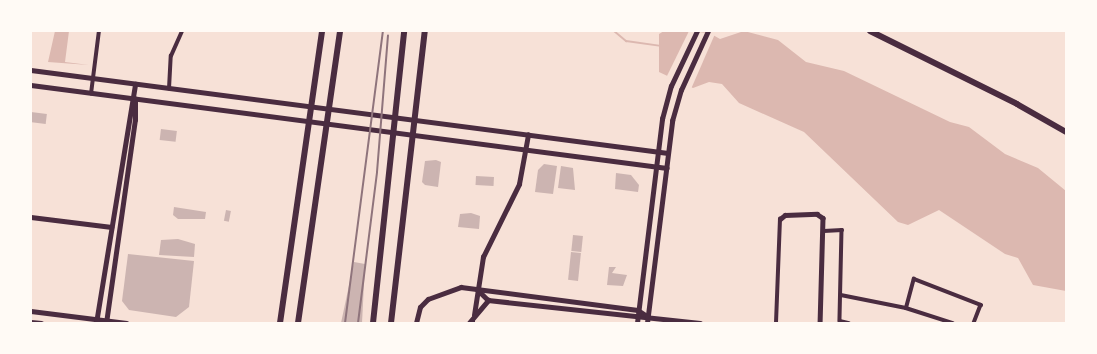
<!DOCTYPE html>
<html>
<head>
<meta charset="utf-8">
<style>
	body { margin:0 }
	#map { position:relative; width:1097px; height:354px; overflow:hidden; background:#f7e1d7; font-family:"Sofia Sans Condensed",sans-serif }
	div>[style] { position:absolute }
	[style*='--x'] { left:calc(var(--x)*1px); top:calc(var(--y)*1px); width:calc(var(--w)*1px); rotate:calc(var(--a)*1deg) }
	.water>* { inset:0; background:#dcb8b0 }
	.pier>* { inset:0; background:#f7e1d7 }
	.stream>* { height:2px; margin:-1px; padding:0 1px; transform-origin:1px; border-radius:1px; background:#dcb8b0 }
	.building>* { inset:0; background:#ccb4b1; transform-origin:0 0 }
	.service>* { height:2px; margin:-1px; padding:0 1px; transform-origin:1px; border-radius:1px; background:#4a2c40 }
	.minor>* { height:3.5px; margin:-1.75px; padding:0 1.75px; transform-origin:1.75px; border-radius:1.75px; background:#4a2c40 }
	.tertiary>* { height:4.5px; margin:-2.25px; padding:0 2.25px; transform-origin:2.25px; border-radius:2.25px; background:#4a2c40 }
	.primary>* { height:6px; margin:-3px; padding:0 3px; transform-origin:3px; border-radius:3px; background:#4a2c40 }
	.trunk>* { height:6px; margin:-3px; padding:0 3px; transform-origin:3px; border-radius:3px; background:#4a2c40 }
	.rail>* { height:2px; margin:-1px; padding:0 1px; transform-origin:1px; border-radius:1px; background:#8f747c }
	span { translate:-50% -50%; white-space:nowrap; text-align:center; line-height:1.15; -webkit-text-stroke:3px #fffaf5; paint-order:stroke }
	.frame { position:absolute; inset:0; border:32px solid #fffaf5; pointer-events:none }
</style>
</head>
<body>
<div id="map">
	<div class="water">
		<div style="clip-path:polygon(55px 31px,69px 31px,65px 62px,89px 65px,48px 62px)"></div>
		<div style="clip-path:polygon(664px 31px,706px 31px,720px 39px,744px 31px,778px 40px,806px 62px,844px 71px,950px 122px,969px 127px,1005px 154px,1038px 168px,1066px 191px,1066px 291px,1033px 285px,1018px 258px,1005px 254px,939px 210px,908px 225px,898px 222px,804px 132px,739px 103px,722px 84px,709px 82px,693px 88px,659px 72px,659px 34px)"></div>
	</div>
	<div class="pier">
		<div style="clip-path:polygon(689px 31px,715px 34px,691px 89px,666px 78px)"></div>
	</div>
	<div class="stream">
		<div style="--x:614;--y:31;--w:16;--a:40"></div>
		<div style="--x:626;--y:41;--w:35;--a:8"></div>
	</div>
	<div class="building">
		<div style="left:31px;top:112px;width:16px;height:10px;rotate:7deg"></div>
		<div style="left:161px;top:129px;width:16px;height:11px;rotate:7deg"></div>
		<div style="clip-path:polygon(436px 160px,441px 162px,438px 187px,425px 185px,422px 182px,425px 161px)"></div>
		<div style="clip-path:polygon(544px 164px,557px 166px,553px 194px,535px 192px,538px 170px)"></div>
		<div style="clip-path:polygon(561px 166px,573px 168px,575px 190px,558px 188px)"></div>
		<div style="clip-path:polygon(616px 173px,631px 175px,639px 185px,638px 192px,615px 189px)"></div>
		<div style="left:476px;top:176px;width:18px;height:9px;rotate:3deg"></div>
		<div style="clip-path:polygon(174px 207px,206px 212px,205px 219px,178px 219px,173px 215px)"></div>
		<div style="left:226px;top:210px;width:5px;height:11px;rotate:11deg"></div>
		<div style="clip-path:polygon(471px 213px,480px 216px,479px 229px,458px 227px,460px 214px)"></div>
		<div style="left:573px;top:235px;width:10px;height:16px;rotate:6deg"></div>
		<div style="clip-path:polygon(178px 239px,195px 244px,194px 257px,159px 255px,161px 240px)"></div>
		<div style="left:571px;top:252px;width:10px;height:28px;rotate:6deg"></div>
		<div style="clip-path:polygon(128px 254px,194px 261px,189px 307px,176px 317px,129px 310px,122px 301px)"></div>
		<div style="clip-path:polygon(354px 262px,365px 264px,362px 323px,341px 323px)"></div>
		<div style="clip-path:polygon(609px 267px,616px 267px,612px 273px,627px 275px,623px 286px,607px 285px)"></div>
	</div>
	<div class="service">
		<div style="--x:474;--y:323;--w:5;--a:-90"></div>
	</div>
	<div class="minor">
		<div style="--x:169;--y:89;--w:33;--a:-87"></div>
		<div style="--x:171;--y:56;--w:27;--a:-66"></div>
		<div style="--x:91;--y:94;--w:64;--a:-82.8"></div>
		<div style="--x:824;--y:231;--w:18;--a:-3"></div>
		<div style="--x:842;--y:230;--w:91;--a:91.3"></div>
		<div style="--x:840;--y:321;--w:9;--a:13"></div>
		<div style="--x:841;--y:295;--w:66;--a:11.3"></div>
		<div style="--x:906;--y:308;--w:49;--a:17.7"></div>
		<div style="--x:906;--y:308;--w:30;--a:-75"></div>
		<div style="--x:914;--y:279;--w:72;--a:21.2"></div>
		<div style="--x:981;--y:305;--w:19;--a:111"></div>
		<div style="--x:776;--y:323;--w:104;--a:-87.8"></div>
	</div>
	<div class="tertiary">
		<div style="--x:31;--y:70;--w:642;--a:7.42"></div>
		<div style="--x:31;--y:85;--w:641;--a:7.44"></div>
		<div style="--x:31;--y:217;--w:81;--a:7.1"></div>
		<div style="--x:780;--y:219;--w:6;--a:-39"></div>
		<div style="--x:785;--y:215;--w:32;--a:-2"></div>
		<div style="--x:817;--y:214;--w:7;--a:34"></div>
		<div style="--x:823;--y:218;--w:105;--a:91.6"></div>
		<div style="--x:477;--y:289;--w:16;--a:45"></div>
		<div style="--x:488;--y:300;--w:213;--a:6.2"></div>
		<div style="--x:31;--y:311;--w:96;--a:7.2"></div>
		<div style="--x:474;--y:315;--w:59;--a:-81.2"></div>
		<div style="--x:483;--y:257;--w:81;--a:-63.7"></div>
		<div style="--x:519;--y:184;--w:50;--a:-79.6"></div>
		<div style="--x:31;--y:322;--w:10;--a:6"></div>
		<div style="--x:96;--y:323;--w:242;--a:-80.7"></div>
		<div style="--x:106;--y:323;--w:205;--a:-81.9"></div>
		<div style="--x:135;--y:120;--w:21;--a:-90"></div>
		<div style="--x:416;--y:323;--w:16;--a:-76"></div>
		<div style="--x:420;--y:307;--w:11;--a:-45"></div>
		<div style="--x:428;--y:299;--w:35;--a:-20"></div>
		<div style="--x:461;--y:287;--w:178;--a:7.4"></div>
		<div style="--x:638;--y:310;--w:11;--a:34"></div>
		<div style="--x:469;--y:323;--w:30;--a:-50"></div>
		<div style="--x:637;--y:323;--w:206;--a:-83"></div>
		<div style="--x:662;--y:119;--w:34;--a:-75"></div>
		<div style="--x:671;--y:86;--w:61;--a:-64.7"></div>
		<div style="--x:647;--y:323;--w:204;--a:-82.9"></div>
		<div style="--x:672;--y:121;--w:32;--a:-74"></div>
		<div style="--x:681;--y:90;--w:65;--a:-65.4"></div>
	</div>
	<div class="primary">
		<div style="--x:870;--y:31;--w:164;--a:26.4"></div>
		<div style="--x:1017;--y:104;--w:56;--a:29.7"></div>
	</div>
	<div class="trunk">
		<div style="--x:280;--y:323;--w:295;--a:-81.8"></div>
		<div style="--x:298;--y:323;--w:295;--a:-81.8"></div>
		<div style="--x:373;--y:323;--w:294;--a:-83.9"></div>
		<div style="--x:391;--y:323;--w:294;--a:-83.4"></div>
	</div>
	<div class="rail">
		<div style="--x:345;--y:323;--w:294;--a:-82.6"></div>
		<div style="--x:358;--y:323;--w:152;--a:-82.8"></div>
		<div style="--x:377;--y:172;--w:137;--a:-85.4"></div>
	</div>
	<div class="frame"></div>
</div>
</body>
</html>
